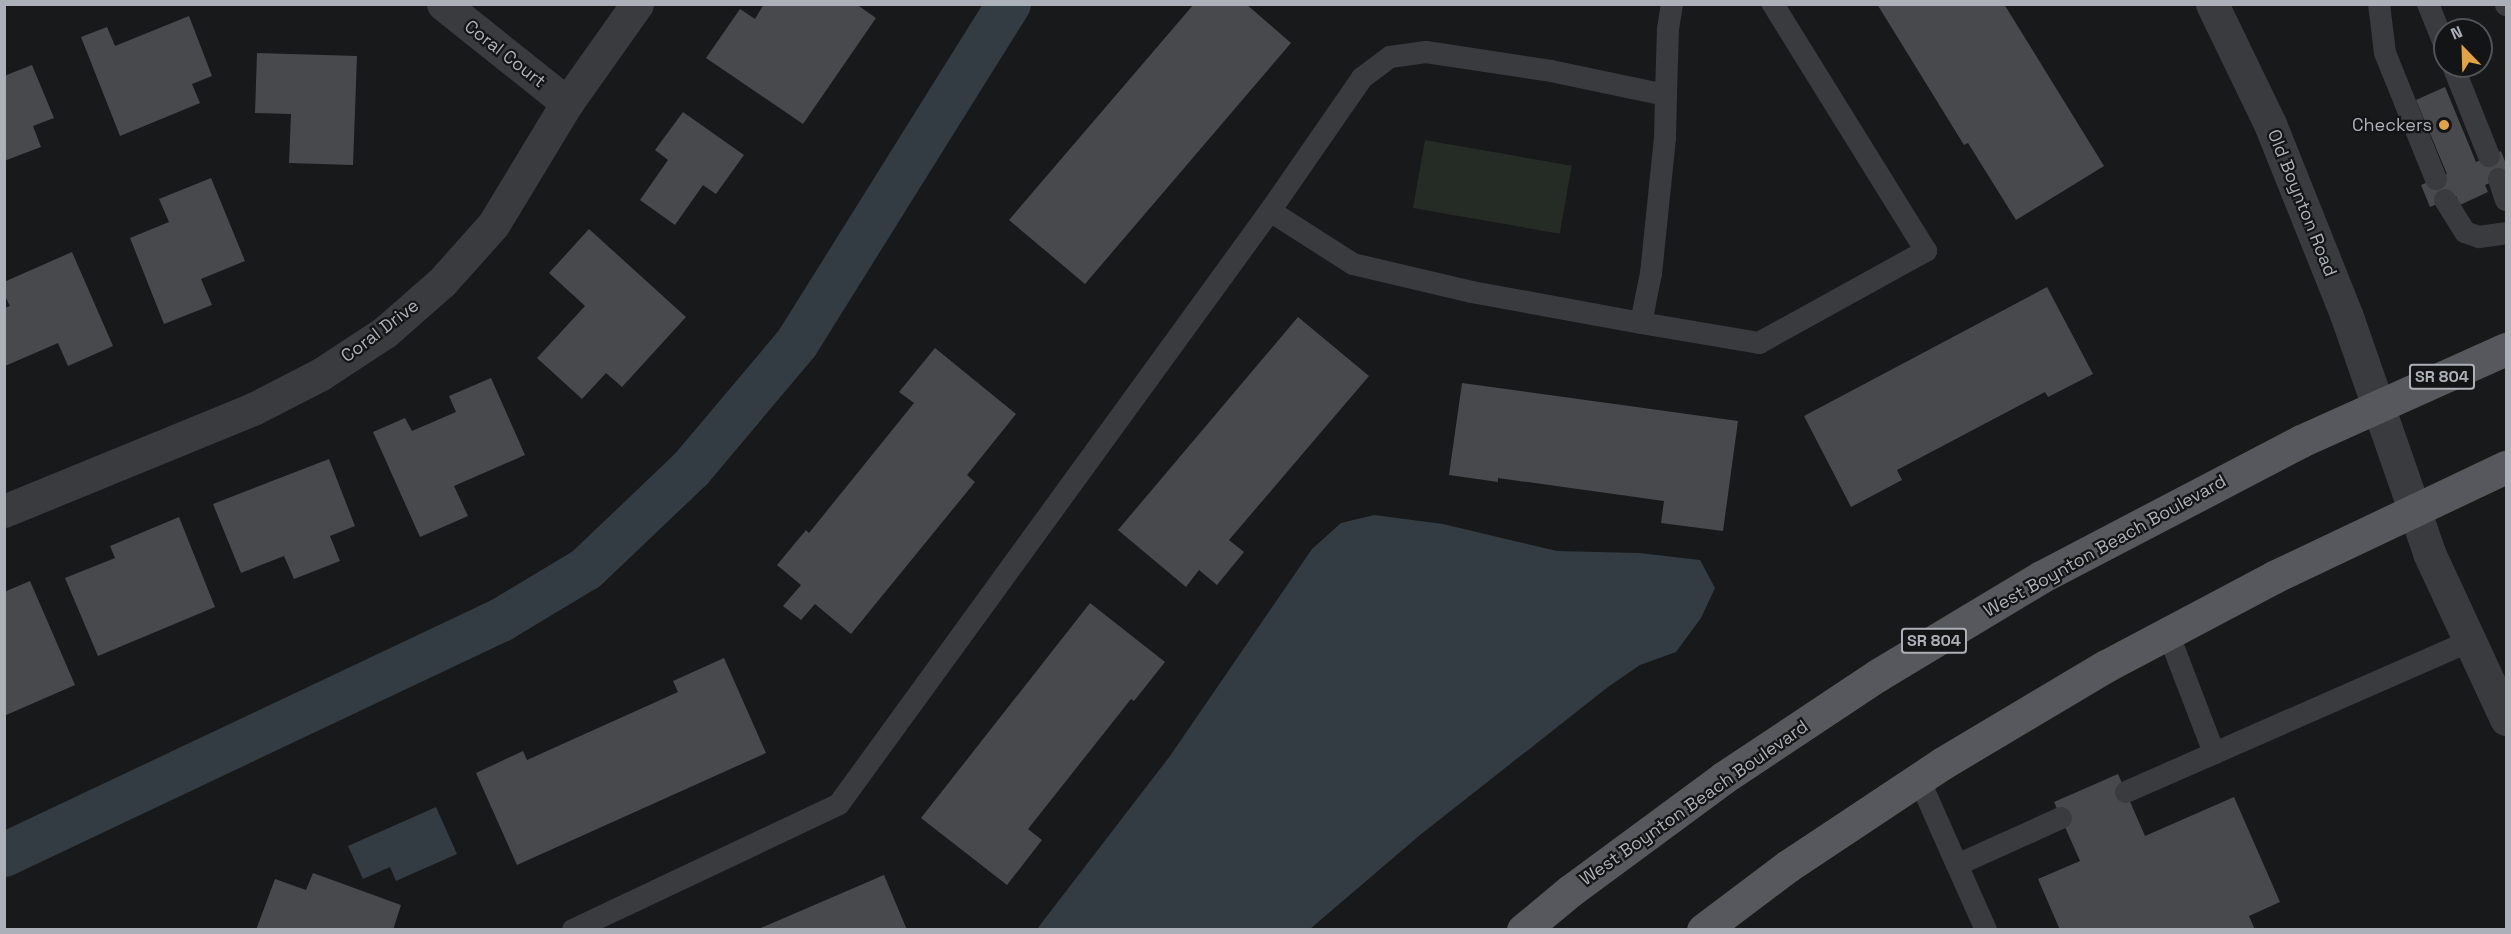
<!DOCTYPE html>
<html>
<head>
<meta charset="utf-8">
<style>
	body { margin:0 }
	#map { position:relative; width:2511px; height:934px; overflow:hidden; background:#18191a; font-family:"Space Grotesk",sans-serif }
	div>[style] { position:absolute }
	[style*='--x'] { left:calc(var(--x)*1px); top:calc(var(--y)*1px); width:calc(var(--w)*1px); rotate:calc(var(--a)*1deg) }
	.green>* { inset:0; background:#252c25; transform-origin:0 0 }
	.water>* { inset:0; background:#333c42 }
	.canal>* { height:44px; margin:-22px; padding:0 22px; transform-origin:22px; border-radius:22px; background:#333c42 }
	.building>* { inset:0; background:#48494d }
	.service>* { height:22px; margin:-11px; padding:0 11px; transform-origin:11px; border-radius:11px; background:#3a3b3f }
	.minor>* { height:33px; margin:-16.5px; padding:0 16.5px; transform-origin:16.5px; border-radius:16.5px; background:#3a3b3f }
	.tertiary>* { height:33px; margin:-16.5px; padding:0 16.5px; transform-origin:16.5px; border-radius:16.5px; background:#3a3b3f }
	.primary>* { height:33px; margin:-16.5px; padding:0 16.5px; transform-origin:16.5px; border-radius:16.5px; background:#56585e }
	.dots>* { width:16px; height:16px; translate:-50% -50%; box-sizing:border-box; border:3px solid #131415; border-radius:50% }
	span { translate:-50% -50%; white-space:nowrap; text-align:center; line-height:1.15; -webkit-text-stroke:4.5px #131415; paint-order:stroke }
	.shield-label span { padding:2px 4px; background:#131415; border:2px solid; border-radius:4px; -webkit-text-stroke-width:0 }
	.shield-label { font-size:16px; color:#acb1b9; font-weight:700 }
	.street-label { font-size:18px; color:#acb1b9 }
	.poi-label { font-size:18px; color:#acb1b9 }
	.right { translate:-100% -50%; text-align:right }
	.frame { position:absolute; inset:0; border:6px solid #acb1b9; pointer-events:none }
	.north { position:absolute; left:2433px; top:18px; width:60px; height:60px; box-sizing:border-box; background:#131415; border:2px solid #505357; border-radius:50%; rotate:337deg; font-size:16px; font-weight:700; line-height:24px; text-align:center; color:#acb1b9 }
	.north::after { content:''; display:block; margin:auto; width:21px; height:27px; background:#e0a34b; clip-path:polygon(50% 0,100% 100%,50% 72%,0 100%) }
</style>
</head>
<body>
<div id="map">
	<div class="green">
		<div style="left:1425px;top:140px;width:149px;height:69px;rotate:10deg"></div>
	</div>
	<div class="water">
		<div style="clip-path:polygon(1374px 515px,1443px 524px,1557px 551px,1639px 553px,1700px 560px,1715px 588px,1701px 618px,1676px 652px,1640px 665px,1608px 687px,1420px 835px,1310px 929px,1037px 929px,1170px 756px,1312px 549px,1341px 523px)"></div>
		<div style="clip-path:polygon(436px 807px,457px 854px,396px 881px,390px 867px,363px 879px,348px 846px)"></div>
	</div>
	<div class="canal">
		<div style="--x:4;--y:855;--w:550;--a:-25.31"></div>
		<div style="--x:501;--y:620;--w:99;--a:-31"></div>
		<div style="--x:586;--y:569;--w:145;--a:-43.6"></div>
		<div style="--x:691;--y:469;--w:165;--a:-49.9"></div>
		<div style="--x:797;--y:343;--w:400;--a:-58"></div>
	</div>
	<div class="building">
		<div style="clip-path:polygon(764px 4px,856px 4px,876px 18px,803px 124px,706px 58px,740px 9px,755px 19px)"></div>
		<div style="clip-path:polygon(1194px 4px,1246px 4px,1291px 43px,1085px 284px,1009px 220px)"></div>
		<div style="clip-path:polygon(1877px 4px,2004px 4px,2104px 166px,2016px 220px,1968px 143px,1964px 145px)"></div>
		<div style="clip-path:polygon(189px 16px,212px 76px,192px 84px,200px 103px,120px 136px,81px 37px,107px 27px,115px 46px)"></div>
		<div style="clip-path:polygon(257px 53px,357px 56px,353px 165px,289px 163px,291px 114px,255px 113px)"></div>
		<div style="clip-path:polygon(32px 65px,54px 118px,33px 126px,41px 147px,4px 161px,4px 76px)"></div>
		<div style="clip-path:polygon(2445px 87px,2476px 162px,2501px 151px,2506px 164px,2506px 176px,2485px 185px,2488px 192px,2460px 205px,2456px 196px,2430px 207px,2421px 185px,2447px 174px,2416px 100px)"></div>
		<div style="clip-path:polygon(683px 112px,744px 155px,716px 194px,703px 185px,675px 225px,640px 200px,668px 160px,655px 150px)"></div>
		<div style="clip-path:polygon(211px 178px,245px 261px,201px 279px,212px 305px,164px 324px,130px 238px,169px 222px,159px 199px)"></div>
		<div style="clip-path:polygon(589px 229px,686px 317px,622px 387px,606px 373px,582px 399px,537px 358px,585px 306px,549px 273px)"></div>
		<div style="clip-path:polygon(72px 252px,113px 346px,68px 366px,58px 343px,5px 366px,4px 308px,10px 306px,4px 294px,4px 282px)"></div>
		<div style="clip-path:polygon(2047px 287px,2093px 374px,2048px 397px,2045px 392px,1897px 470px,1902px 480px,1851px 507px,1804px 416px)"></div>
		<div style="clip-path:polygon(1298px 317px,1369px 376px,1229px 540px,1244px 552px,1217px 585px,1199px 570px,1186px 587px,1118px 530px)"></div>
		<div style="clip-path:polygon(935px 348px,1016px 414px,967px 475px,975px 482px,851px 634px,815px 604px,801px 620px,783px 606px,801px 585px,777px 565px,806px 530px,809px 533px,914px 403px,899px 392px)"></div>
		<div style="clip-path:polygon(491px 378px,525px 455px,454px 486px,468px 516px,420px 537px,373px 432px,405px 418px,412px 431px,456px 412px,449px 396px)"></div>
		<div style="clip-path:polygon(1462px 383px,1738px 421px,1723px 531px,1661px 523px,1664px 501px,1498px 478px,1498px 482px,1449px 475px)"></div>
		<div style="clip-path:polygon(329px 459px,355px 526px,330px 536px,340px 561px,294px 579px,284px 556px,241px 573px,213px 504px)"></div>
		<div style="clip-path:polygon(179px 517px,215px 607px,98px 656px,65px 578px,115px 558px,110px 546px)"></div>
		<div style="clip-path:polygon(30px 581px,75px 685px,4px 716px,4px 592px)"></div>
		<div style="clip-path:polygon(1090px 603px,1165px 662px,1134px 701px,1131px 699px,1028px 829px,1042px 840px,1007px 885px,921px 818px)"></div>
		<div style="clip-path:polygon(724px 658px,766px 753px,517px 865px,476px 773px,523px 751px,527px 760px,678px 692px,673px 681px)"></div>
		<div style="clip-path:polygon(2118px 774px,2145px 836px,2234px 797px,2280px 902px,2249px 916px,2255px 930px,2060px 930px,2038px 879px,2080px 861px,2054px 802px)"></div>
		<div style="clip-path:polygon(313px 873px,401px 905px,393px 930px,256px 930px,275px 879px,306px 890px)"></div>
		<div style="clip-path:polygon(884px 875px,907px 930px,756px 930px)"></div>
	</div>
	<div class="service">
		<div style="--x:2379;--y:4;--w:49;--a:83"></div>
		<div style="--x:2385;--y:53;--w:136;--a:68"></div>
		<div style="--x:2428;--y:4;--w:45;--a:68"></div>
		<div style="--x:2506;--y:4;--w:1;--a:90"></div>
		<div style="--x:2453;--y:66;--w:97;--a:68.2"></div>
		<div style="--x:1666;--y:95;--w:66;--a:-88.3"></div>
		<div style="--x:1668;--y:29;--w:25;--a:-81"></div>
		<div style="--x:2499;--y:179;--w:22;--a:72"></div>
		<div style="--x:2445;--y:200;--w:38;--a:58"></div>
		<div style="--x:2465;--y:232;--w:15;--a:20"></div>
		<div style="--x:2479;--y:237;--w:27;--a:-8"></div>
		<div style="--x:1641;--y:323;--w:120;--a:9.6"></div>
		<div style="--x:1759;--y:343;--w:191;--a:-28.9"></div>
		<div style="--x:1926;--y:251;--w:291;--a:-121.8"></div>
		<div style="--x:2168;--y:633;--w:129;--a:69"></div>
		<div style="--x:1919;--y:779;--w:94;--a:66.2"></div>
		<div style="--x:2126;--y:792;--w:376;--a:-23.7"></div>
		<div style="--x:573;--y:930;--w:294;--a:-25.3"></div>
		<div style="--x:839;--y:804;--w:733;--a:-53.99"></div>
		<div style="--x:1270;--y:211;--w:162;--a:-55.3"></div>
		<div style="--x:1362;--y:78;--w:35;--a:-37"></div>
		<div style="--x:1390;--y:57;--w:36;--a:-8"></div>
		<div style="--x:1426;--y:52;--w:126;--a:8.6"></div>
		<div style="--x:1551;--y:71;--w:117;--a:11.8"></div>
		<div style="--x:1666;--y:95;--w:43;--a:91.3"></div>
		<div style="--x:1665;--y:138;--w:136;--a:95.9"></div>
		<div style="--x:1651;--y:273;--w:51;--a:101.3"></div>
		<div style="--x:1641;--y:323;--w:172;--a:-169.6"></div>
		<div style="--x:1472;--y:292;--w:122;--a:-166.8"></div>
		<div style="--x:1353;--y:264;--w:98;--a:-147.4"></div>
		<div style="--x:1986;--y:930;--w:71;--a:-114"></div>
		<div style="--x:1957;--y:865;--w:114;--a:-24.3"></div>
	</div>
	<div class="minor">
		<div style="--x:443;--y:4;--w:159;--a:38.6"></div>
		<div style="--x:4;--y:511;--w:269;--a:-22.3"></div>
		<div style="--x:253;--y:409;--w:76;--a:-27.2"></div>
		<div style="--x:321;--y:374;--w:77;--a:-33.3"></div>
		<div style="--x:385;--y:332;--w:76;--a:-41.3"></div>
		<div style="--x:442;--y:282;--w:76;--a:-48.2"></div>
		<div style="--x:493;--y:225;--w:143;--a:-58.8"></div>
		<div style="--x:567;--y:103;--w:121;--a:-54.7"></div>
	</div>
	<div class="tertiary">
		<div style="--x:2212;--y:4;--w:133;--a:64.2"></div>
		<div style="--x:2270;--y:124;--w:205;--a:68.2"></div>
		<div style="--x:2346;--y:314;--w:253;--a:70.8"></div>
		<div style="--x:2429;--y:553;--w:183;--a:65.1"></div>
	</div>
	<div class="primary">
		<div style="--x:1523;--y:930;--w:61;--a:-39.7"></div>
		<div style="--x:1570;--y:891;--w:190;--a:-36.4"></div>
		<div style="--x:1723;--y:778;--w:186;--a:-33.6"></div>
		<div style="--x:1878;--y:675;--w:190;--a:-31"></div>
		<div style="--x:2041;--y:577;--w:293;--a:-27.6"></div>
		<div style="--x:2301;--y:441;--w:225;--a:-24.2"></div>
		<div style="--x:1703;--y:930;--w:106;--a:-37"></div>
		<div style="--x:1788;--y:866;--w:186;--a:-33.6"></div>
		<div style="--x:1943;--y:763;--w:190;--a:-30.8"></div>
		<div style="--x:2106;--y:666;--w:190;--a:-27.9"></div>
		<div style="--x:2274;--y:577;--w:257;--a:-25.4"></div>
	</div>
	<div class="dots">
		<div style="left:2444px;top:125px;background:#e0a34b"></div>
	</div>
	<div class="shield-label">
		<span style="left:2442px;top:377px">SR 804</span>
		<span style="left:1934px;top:641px">SR 804</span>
	</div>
	<div class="street-label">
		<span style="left:505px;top:54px;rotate:38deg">Coral Court</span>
		<span style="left:2302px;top:203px;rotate:68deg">Old Boynton Road</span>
		<span style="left:380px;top:331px;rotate:-37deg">Coral Drive</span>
		<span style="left:2105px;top:546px;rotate:-29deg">West Boynton Beach Boulevard</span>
		<span style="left:1694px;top:803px;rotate:-35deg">West Boynton Beach Boulevard</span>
	</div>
	<div class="poi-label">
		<span class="right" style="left:2432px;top:125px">Checkers</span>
	</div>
	<div class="frame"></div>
	<div class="north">N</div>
</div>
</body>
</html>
